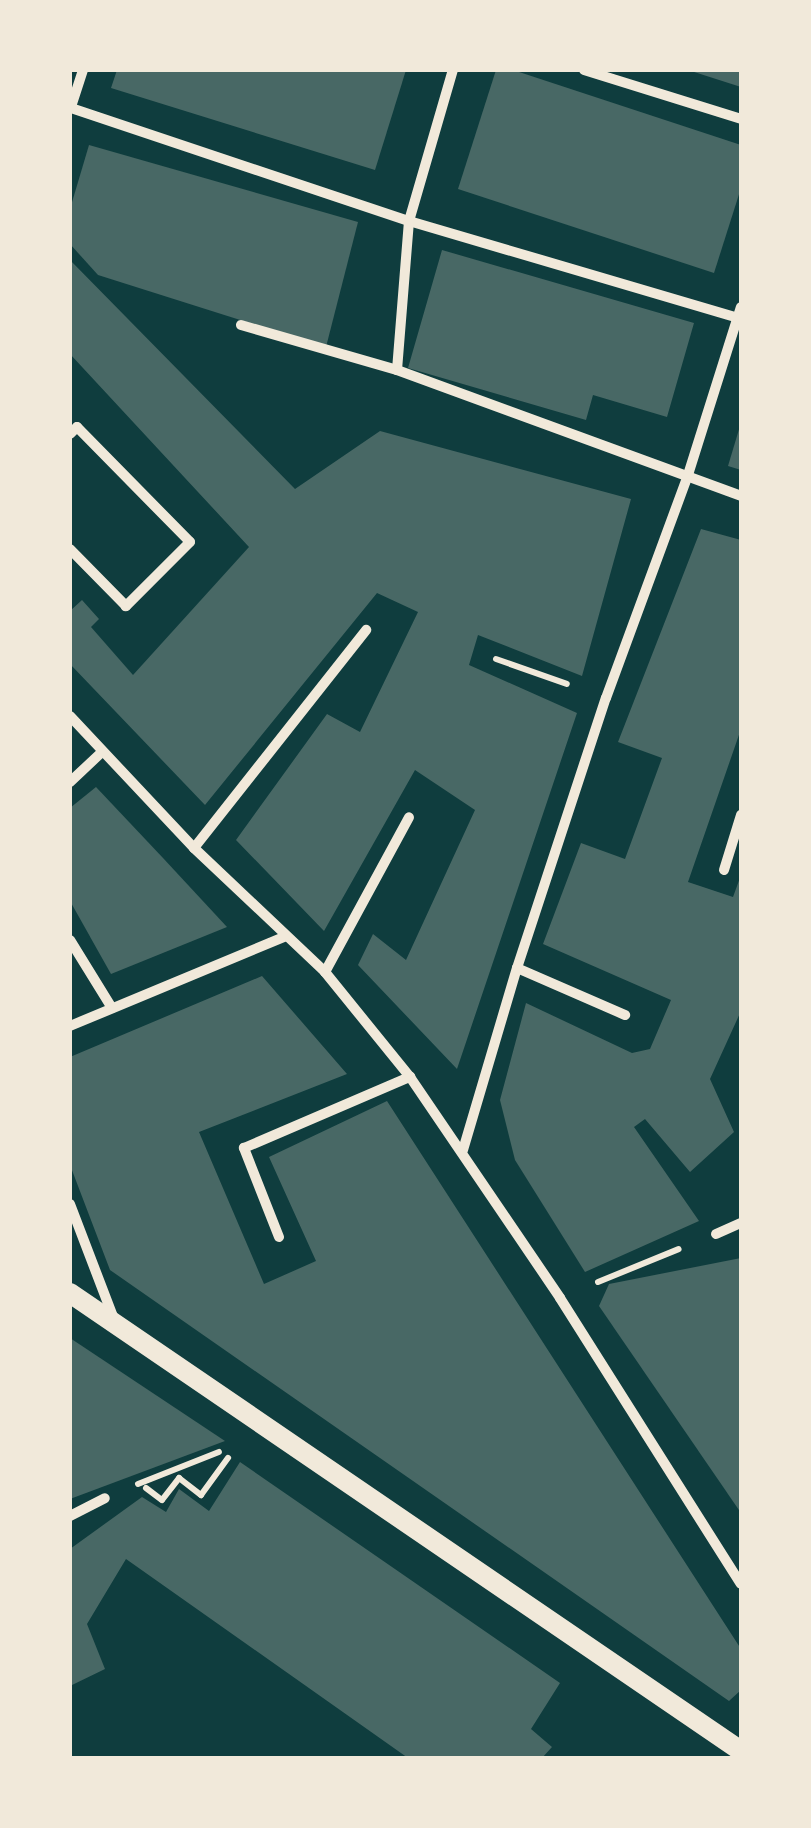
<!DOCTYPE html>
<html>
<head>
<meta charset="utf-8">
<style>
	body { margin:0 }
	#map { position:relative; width:811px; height:1828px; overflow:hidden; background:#0f3d3e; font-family:Overpass,sans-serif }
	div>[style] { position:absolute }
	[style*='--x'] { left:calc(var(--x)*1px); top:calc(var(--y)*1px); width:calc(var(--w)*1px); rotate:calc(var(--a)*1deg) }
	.building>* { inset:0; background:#486865 }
	.path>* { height:6px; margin:-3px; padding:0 3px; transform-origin:3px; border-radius:3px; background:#f1e9da }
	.minor>* { height:10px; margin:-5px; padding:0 5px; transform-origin:5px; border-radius:5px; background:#f1e9da }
	.secondary>* { height:20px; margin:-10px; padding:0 10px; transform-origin:10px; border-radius:10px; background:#f1e9da }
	span { translate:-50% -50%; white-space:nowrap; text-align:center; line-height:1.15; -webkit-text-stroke:8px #f1e9da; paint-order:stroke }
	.frame { position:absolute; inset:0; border:72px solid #f1e9da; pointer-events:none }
</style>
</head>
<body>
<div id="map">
	<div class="building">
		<div style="clip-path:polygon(117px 70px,406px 70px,375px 170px,111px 88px)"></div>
		<div style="clip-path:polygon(496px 70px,513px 70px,741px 145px,741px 188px,714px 273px,458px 189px)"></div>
		<div style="clip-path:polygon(741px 70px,741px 87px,691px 71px,691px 70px)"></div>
		<div style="clip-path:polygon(89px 145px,358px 222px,326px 347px,98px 275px,70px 244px,70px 209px)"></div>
		<div style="clip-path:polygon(442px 250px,694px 323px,667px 417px,593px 395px,586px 420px,408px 368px)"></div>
		<div style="clip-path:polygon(70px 260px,295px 489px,380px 431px,631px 499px,582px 676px,478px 635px,469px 665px,577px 713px,457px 1069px,358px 965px,373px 934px,406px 960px,475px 810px,415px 770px,324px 931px,236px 840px,327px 714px,360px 732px,418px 612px,377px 593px,205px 805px,70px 664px,70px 611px,82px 600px,99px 619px,91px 627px,133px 675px,249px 547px,70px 354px)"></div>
		<div style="clip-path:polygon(740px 426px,741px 426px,741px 470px,728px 466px)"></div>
		<div style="clip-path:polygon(701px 529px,741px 540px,741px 729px,688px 882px,733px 897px,741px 875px,741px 1011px,710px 1079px,734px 1132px,690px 1172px,645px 1119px,634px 1127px,699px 1221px,585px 1272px,515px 1160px,500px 1100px,526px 1003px,632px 1053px,650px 1049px,671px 1000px,543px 944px,581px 843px,625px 859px,662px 758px,618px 742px)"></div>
		<div style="clip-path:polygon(96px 787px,163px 858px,227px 927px,111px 974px,70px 901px,70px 808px)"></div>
		<div style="clip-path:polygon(262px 976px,347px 1074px,199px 1132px,264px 1284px,316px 1261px,269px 1157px,387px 1101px,741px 1649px,741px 1690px,729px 1701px,110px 1270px,70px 1165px,70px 1057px)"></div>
		<div style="clip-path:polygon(741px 1258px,741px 1513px,599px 1306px,609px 1284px)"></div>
		<div style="clip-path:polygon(70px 1338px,225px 1441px,70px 1499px)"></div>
		<div style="clip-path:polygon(240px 1462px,560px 1683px,531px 1729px,552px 1747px,542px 1758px,408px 1758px,126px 1559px,87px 1624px,105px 1669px,70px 1686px,70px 1549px,142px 1497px,166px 1512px,179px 1489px,209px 1511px)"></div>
	</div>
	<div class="path">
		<div style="--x:496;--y:659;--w:75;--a:19.4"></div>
		<div style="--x:598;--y:1282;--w:87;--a:-22.2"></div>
		<div style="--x:138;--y:1484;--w:87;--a:-21.6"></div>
		<div style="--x:146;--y:1488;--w:20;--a:37"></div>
		<div style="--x:162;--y:1500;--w:28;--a:-52"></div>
		<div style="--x:179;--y:1478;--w:28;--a:38"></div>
		<div style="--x:201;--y:1495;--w:46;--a:-53.9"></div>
	</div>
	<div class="minor">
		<div style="--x:83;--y:70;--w:40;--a:108"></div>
		<div style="--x:71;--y:108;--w:356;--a:18.5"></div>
		<div style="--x:409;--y:221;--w:346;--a:16.4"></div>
		<div style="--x:584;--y:70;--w:164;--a:17.3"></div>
		<div style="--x:241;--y:325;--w:162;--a:16.1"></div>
		<div style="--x:397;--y:370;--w:366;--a:20.1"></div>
		<div style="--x:397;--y:370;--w:149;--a:-85.4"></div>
		<div style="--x:409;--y:221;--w:157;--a:-73.8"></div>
		<div style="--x:70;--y:434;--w:10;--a:-45"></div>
		<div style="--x:77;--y:427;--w:161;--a:45.5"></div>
		<div style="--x:190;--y:542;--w:91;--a:135"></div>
		<div style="--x:126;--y:606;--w:80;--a:-134.5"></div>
		<div style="--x:70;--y:716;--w:181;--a:46.8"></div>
		<div style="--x:194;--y:848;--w:180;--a:43.4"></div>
		<div style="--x:325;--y:972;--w:135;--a:51"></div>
		<div style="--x:410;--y:1077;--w:267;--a:55.8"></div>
		<div style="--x:560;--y:1298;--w:338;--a:57.7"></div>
		<div style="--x:70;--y:782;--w:44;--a:-43.2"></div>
		<div style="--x:194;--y:848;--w:278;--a:-51.7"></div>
		<div style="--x:724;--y:870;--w:58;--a:-72.8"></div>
		<div style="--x:70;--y:940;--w:80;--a:58.3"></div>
		<div style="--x:517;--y:968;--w:118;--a:23.5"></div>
		<div style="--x:325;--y:972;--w:176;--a:-61.5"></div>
		<div style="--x:70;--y:1026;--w:232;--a:-22.6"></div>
		<div style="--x:463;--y:1150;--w:190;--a:-73.5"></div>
		<div style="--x:517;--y:968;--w:284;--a:-71.8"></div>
		<div style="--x:606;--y:698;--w:234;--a:-69.8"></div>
		<div style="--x:687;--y:478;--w:179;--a:-72.5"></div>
		<div style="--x:70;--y:1204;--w:123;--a:69.1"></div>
		<div style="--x:716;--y:1234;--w:27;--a:-24"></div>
		<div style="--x:279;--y:1237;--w:96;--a:-111.5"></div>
		<div style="--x:244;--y:1148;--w:181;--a:-23.2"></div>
		<div style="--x:70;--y:1516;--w:39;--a:-27"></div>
	</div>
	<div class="secondary">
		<div style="--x:70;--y:1293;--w:812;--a:34.32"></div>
	</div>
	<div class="frame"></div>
</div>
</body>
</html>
